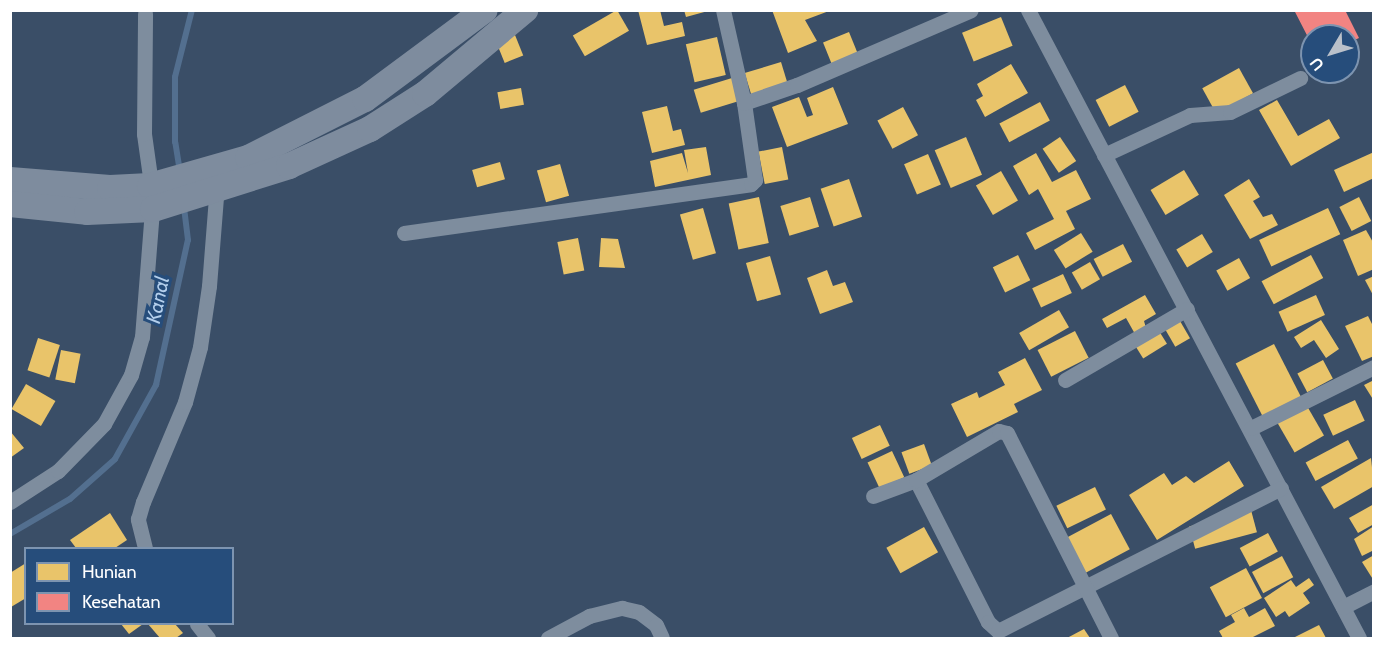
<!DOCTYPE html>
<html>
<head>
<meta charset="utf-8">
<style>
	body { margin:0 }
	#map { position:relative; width:1384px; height:649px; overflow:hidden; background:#3a4e67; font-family:Cabin,sans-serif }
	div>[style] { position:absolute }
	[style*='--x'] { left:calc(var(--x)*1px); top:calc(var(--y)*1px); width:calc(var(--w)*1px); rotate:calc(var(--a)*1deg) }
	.homes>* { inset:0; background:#e9c46a; transform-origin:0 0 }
	.health>* { inset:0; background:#f28482 }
	.stream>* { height:6px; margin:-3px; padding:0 3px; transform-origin:3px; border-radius:3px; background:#536f8f }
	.minor>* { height:15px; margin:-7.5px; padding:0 7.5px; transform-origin:7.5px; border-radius:7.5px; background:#7e8d9e }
	.trunk>* { height:26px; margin:-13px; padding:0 13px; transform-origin:13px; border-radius:13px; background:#7e8c9e }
	span { translate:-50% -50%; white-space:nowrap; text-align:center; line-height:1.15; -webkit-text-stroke:6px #264d7b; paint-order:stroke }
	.water-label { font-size:20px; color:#b4cfec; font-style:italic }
	.frame { position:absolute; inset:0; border:12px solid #fff; pointer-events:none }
	.legend { position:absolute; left:24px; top:547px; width:210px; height:78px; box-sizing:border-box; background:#264d7b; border:2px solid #7d94b0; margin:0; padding:8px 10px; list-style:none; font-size:18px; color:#fff }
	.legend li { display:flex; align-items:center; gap:12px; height:30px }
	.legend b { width:30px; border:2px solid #7d94b0 }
	.north { position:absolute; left:1300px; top:24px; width:60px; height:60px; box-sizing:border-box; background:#264d7b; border:2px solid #7d94b0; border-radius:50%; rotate:232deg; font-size:16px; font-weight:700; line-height:24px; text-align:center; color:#fff }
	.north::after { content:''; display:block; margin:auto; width:21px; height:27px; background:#bac1ca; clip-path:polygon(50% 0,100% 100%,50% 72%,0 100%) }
</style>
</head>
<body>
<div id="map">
	<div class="homes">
		<div style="left:617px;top:10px;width:24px;height:51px;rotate:60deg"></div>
		<div style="clip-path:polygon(638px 10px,660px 10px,664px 26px,682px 22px,685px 36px,647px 45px)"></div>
		<div style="clip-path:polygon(684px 10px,708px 10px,708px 11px,686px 17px)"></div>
		<div style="clip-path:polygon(772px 10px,829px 10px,829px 11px,805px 20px,817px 41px,788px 53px)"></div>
		<div style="left:1001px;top:17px;width:31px;height:42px;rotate:68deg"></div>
		<div style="left:849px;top:32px;width:27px;height:28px;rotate:68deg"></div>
		<div style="left:515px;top:35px;width:22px;height:20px;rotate:68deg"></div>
		<div style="left:717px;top:37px;width:39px;height:32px;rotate:77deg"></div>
		<div style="left:781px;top:62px;width:24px;height:38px;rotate:73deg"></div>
		<div style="clip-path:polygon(1011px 64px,1028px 93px,985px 117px,976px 100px,983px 96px,977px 84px)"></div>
		<div style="left:1239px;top:68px;width:29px;height:42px;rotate:61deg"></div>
		<div style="left:732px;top:78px;width:24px;height:40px;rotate:73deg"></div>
		<div style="left:1125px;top:85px;width:30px;height:33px;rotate:63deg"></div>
		<div style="clip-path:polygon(833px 87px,848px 124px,787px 147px,772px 107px,799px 97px,807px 117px,813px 115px,807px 98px)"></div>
		<div style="left:521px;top:88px;width:17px;height:24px;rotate:80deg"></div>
		<div style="clip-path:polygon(1277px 100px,1298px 136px,1329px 119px,1340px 138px,1291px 166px,1259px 110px)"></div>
		<div style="left:1040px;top:102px;width:21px;height:46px;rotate:62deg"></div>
		<div style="clip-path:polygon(667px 106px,673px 131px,681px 129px,685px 145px,652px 153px,642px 112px)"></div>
		<div style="left:903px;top:107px;width:32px;height:29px;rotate:62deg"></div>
		<div style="left:966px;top:137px;width:41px;height:34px;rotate:67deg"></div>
		<div style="left:1060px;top:137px;width:29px;height:21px;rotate:56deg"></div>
		<div style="clip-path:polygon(706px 147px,711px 175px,655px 187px,650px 161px,682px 153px,688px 173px,684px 150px)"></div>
		<div style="left:782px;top:147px;width:33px;height:24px;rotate:79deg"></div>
		<div style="clip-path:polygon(1374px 152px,1374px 178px,1344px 192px,1334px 170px)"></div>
		<div style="clip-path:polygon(1036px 153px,1052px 182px,1076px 170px,1091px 199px,1066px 211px,1075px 229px,1035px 250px,1026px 233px,1054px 219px,1038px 189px,1029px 195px,1013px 166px)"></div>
		<div style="left:928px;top:154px;width:33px;height:26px;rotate:67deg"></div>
		<div style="left:500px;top:162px;width:18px;height:29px;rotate:74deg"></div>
		<div style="left:560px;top:164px;width:33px;height:24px;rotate:74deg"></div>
		<div style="left:1184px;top:170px;width:29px;height:39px;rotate:59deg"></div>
		<div style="left:1001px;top:171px;width:34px;height:29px;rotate:60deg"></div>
		<div style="left:849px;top:179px;width:40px;height:30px;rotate:71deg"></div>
		<div style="clip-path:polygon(1249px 179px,1260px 197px,1253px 201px,1263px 217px,1272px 214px,1278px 225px,1250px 239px,1224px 195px)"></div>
		<div style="left:759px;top:197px;width:47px;height:31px;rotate:78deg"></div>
		<div style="left:810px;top:197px;width:31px;height:31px;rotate:73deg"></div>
		<div style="left:1359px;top:197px;width:27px;height:22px;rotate:63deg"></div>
		<div style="left:703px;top:208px;width:47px;height:24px;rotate:74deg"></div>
		<div style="left:1328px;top:208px;width:29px;height:76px;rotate:65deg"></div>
		<div style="clip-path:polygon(1366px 230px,1374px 244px,1374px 269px,1358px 276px,1343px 240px)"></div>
		<div style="left:1081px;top:233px;width:22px;height:32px;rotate:58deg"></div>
		<div style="left:1202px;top:234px;width:21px;height:30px;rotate:59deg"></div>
		<div style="left:578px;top:238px;width:33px;height:21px;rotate:79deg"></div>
		<div style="clip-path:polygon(601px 238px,618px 239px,625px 268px,599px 267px)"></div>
		<div style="left:1123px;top:244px;width:20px;height:33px;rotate:63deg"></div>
		<div style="left:1018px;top:255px;width:28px;height:28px;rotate:64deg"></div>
		<div style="left:1311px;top:255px;width:26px;height:56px;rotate:62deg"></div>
		<div style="left:770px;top:256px;width:40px;height:25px;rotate:74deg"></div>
		<div style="left:1239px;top:258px;width:23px;height:26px;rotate:61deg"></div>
		<div style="left:1090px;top:262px;width:20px;height:21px;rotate:60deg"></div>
		<div style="clip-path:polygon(827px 270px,833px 286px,845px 282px,853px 302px,820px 314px,807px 278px)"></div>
		<div style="left:1063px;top:274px;width:21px;height:34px;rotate:65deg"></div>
		<div style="clip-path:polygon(1374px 276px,1374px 297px,1365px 280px)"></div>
		<div style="clip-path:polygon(1145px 295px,1156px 314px,1144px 321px,1146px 328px,1135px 334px,1126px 318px,1107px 328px,1102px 319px)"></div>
		<div style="left:1316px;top:295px;width:22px;height:41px;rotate:66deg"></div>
		<div style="left:1059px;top:310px;width:20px;height:46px;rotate:60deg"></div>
		<div style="clip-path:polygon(1368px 316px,1374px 328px,1374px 356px,1362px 361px,1345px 326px)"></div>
		<div style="clip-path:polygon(1321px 320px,1339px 349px,1326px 358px,1314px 340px,1301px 348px,1294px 337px)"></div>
		<div style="left:1180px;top:321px;width:20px;height:17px;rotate:60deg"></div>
		<div style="left:1075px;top:331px;width:30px;height:42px;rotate:63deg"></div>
		<div style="left:1159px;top:331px;width:15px;height:28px;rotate:58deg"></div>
		<div style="left:38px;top:338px;width:23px;height:34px;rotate:18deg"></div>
		<div style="left:1274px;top:344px;width:59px;height:43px;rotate:63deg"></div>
		<div style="left:61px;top:350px;width:20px;height:30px;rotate:11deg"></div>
		<div style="clip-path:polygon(1025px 358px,1042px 390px,1014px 404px,1018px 412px,967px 437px,951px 404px,977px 392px,979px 398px,1005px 385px,998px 372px)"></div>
		<div style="left:1323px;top:360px;width:21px;height:29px;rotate:62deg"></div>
		<div style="clip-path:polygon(1374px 380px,1374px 401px,1364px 385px)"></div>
		<div style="left:26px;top:384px;width:34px;height:29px;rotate:30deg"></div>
		<div style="left:1355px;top:400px;width:23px;height:35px;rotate:65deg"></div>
		<div style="left:1307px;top:406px;width:34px;height:34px;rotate:60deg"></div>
		<div style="left:880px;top:425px;width:23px;height:31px;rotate:65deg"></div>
		<div style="clip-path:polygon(10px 431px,24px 448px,10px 458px)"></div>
		<div style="left:1348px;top:440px;width:21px;height:48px;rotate:62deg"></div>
		<div style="left:924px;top:444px;width:23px;height:24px;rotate:70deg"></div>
		<div style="left:892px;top:451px;width:29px;height:27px;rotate:65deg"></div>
		<div style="clip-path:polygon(1371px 458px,1374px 486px,1334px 509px,1321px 487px)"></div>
		<div style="clip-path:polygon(1229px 461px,1244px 486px,1157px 540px,1129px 495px,1164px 473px,1172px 485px,1186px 476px,1194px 483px)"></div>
		<div style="left:1095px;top:487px;width:25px;height:43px;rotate:64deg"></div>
		<div style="clip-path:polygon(1374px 504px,1374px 524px,1358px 533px,1349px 518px)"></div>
		<div style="left:1251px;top:510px;width:23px;height:64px;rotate:75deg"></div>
		<div style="clip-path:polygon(110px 513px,127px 540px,115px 548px,76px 548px,70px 540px)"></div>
		<div style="left:1111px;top:514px;width:40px;height:52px;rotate:62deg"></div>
		<div style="clip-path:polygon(1374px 526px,1374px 550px,1362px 556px,1354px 539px)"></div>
		<div style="left:924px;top:527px;width:29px;height:43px;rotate:61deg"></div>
		<div style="left:1268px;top:533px;width:21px;height:32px;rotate:62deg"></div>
		<div style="clip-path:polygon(1374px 555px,1374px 581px,1362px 562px)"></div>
		<div style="left:1282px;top:556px;width:24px;height:34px;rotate:62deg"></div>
		<div style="clip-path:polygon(26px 563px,26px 598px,11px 607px,10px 573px)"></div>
		<div style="left:1246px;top:568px;width:34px;height:41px;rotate:62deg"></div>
		<div style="clip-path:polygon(1309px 578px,1314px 585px,1303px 593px,1310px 603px,1289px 617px,1285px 611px,1276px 617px,1264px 598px,1291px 580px,1296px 587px)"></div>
		<div style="clip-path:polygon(1244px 608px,1249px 617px,1265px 608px,1275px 626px,1251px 638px,1223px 638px,1219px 631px,1235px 622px,1231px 615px)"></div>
		<div style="clip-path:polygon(121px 624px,143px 624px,129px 634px)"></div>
		<div style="clip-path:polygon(148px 624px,175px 624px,183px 633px,176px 638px,160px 638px)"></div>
		<div style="clip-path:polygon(1319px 625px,1326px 638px,1293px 638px)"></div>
		<div style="clip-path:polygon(1084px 629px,1090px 638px,1067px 638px)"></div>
	</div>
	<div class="health">
		<div style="clip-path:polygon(1294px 10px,1345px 10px,1359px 38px,1348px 43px,1348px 36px,1312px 36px,1312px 45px)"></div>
	</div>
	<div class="stream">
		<div style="--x:180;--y:172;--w:30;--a:-99"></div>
		<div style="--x:175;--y:142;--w:65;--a:-90"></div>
		<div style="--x:175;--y:77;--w:69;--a:-75.8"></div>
		<div style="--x:10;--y:534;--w:69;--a:-30.3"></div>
		<div style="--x:70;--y:499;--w:60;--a:-41.6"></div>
		<div style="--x:115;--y:459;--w:85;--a:-61"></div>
		<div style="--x:156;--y:385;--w:148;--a:-77.6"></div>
		<div style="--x:188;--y:240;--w:34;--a:-97"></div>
	</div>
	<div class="minor">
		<div style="--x:1028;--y:10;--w:710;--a:62.21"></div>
		<div style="--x:744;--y:103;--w:56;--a:-18.8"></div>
		<div style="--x:797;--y:85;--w:189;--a:-23.3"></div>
		<div style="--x:1104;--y:155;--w:95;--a:-24.9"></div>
		<div style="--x:1190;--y:115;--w:40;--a:-4.3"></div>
		<div style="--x:1230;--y:112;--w:78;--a:-25.9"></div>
		<div style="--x:404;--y:233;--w:350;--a:-8"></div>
		<div style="--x:751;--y:184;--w:6;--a:-45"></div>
		<div style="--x:755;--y:180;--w:78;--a:-98.1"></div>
		<div style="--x:744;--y:103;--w:95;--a:-102.7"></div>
		<div style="--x:1065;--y:380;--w:141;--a:-30.2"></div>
		<div style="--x:1251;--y:428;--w:137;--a:-26.4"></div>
		<div style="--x:916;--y:480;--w:159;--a:63.1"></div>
		<div style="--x:988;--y:622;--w:13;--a:42"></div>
		<div style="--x:998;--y:631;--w:317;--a:-26.8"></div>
		<div style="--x:873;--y:496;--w:46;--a:-20.4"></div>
		<div style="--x:916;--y:480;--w:96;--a:-30.6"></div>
		<div style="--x:999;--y:431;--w:8;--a:14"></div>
		<div style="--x:1007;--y:433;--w:230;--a:63.1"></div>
		<div style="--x:10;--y:502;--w:57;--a:-32.9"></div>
		<div style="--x:58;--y:471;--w:66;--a:-45.6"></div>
		<div style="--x:104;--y:424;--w:56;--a:-61.1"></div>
		<div style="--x:131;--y:375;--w:40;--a:-74"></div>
		<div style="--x:142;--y:337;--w:139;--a:-85.5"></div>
		<div style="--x:153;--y:198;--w:65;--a:-98"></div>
		<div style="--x:144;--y:134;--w:120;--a:-89.5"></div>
		<div style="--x:145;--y:548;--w:30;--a:-104"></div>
		<div style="--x:138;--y:519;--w:18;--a:-74"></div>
		<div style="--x:143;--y:502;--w:108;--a:-67.2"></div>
		<div style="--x:185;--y:402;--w:57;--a:-74.7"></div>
		<div style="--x:200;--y:347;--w:62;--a:-81.6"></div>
		<div style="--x:209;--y:286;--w:102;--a:-85.5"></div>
		<div style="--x:1343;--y:607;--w:35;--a:-27"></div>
		<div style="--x:197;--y:624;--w:18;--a:52"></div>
		<div style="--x:548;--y:638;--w:47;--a:-28.2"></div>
		<div style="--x:589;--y:616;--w:34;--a:-14"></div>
		<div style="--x:622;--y:608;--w:17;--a:13"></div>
		<div style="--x:639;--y:612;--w:21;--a:37"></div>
		<div style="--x:656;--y:625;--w:14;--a:65"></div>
	</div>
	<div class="trunk">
		<div style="--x:10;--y:180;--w:100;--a:4.6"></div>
		<div style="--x:110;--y:188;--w:40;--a:-2.9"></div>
		<div style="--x:150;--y:186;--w:102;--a:-15.9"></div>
		<div style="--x:248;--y:158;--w:131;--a:-26.8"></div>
		<div style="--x:365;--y:99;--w:149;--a:-36.6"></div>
		<div style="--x:10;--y:204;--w:77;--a:5.9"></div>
		<div style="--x:87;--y:212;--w:66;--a:-2.6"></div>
		<div style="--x:153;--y:209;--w:143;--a:-17.5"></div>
		<div style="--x:289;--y:166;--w:89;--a:-24.6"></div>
		<div style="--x:370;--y:129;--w:65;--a:-32.5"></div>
		<div style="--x:425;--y:94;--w:131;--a:-40"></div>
	</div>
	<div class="water-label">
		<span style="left:158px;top:300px;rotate:-78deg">Kanal</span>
	</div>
	<div class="frame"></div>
	<ul class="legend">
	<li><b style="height:16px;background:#e9c46a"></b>Hunian</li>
	<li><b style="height:16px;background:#f28482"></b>Kesehatan</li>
	</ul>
	<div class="north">U</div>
</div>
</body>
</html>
